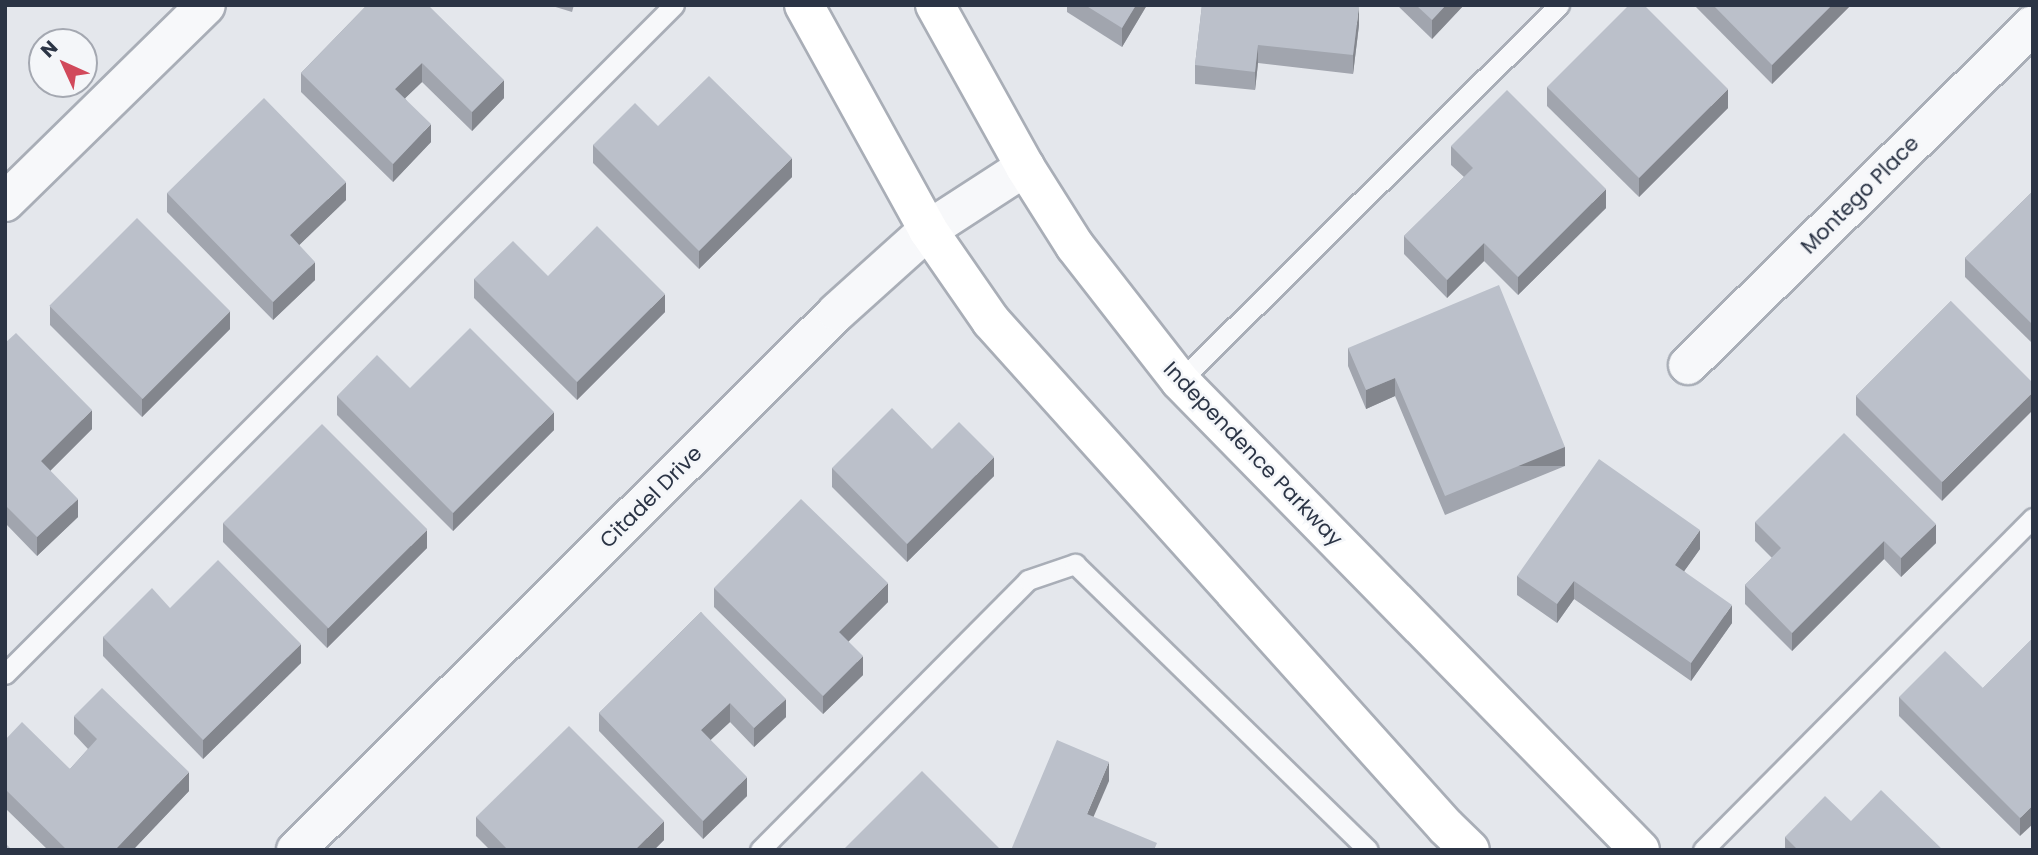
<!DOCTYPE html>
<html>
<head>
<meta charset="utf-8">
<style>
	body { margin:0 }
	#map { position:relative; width:2038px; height:855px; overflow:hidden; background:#e4e7ec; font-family:Poppins,sans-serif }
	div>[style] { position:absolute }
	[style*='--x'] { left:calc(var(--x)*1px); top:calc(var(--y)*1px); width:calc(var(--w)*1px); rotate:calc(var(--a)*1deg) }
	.roads { filter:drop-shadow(2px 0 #a9aeb7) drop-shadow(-2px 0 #a9aeb7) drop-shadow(0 2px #a9aeb7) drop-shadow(0 -2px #a9aeb7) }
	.lane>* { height:19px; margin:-9.5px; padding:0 9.5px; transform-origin:9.5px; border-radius:9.5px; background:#f7f8fa }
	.street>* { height:38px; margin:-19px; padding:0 19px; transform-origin:19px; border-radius:19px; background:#f7f8fa }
	.secondary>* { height:38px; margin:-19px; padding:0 19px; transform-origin:19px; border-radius:19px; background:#fff }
	.wall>* { inset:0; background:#a1a5ae }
	.shaded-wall>* { inset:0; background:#83868d; transform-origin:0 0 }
	.building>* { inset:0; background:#bbc0ca; transform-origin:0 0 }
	span { translate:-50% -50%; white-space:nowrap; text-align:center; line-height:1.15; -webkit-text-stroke:5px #f4f6f9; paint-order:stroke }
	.street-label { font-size:21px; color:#2b3445 }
	.frame { position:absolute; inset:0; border:7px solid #2b3445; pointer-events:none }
	.north { position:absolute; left:28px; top:28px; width:70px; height:70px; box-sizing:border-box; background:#f4f6f9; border:2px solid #a4a8b1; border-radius:50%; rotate:315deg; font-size:19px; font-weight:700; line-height:28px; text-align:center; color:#2b3445 }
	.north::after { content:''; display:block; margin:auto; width:24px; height:32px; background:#d1495b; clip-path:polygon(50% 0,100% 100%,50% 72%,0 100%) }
</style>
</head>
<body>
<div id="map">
	<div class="roads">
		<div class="lane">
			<div style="--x:1180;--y:381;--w:534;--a:-44.77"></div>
			<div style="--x:5;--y:674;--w:946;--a:-45"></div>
			<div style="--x:760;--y:850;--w:380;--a:-45.2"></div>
			<div style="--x:1028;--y:580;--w:50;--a:-18.8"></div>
			<div style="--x:1075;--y:564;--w:409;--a:44.3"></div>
			<div style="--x:1703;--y:850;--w:468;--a:-45.2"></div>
		</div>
		<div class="street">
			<div style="--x:5;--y:202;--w:281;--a:-44.4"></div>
			<div style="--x:1688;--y:365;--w:484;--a:-44.6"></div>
			<div style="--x:296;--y:850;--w:763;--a:-44.84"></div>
			<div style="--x:837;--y:312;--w:122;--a:-42"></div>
			<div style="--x:928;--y:230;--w:116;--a:-33"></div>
		</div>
		<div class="secondary">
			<div style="--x:804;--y:5;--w:257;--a:61.1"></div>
			<div style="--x:928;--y:230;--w:111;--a:55.3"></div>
			<div style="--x:991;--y:321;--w:680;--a:48.04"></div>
			<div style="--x:1446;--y:827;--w:33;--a:44"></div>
			<div style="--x:935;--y:5;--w:185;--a:60.9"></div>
			<div style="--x:1025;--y:167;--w:93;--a:57.7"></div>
			<div style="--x:1075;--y:246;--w:171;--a:52.1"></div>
			<div style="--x:1180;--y:381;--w:657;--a:45.56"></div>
		</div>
	</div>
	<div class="wall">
		<div style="clip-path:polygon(367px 5px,504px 98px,472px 131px,422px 82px,405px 98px,431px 142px,393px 182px,301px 92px,301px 73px)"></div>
		<div style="clip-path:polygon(549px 5px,574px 5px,572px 12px)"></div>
		<div style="clip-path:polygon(1067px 5px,1147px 5px,1122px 47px,1067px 12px)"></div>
		<div style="clip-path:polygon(1202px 5px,1359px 25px,1353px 74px,1258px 63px,1255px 90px,1195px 84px,1195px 65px)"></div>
		<div style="clip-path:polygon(1397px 5px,1464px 5px,1432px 39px)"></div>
		<div style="clip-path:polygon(1694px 5px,1851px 5px,1772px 84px)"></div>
		<div style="clip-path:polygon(1547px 87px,1728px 108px,1639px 197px,1547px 106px)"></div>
		<div style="clip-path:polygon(658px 126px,792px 177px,699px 269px,593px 163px,593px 145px)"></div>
		<div style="clip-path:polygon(1451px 146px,1606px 208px,1518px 295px,1484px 261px,1447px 298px,1404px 254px,1404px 236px,1464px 177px,1451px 165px)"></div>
		<div style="clip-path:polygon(2033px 191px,2033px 344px,1965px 277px,1965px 258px)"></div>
		<div style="clip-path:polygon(167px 193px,346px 200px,299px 245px,315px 280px,273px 320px,167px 212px)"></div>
		<div style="clip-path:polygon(548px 276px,665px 312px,577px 400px,474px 298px,474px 279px)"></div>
		<div style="clip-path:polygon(1951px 301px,1942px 501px,1856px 415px,1856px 396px)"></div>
		<div style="clip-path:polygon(50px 306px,230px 329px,142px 417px,50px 325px)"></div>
		<div style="clip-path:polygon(5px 343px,92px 429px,50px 471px,78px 517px,37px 556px,5px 523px)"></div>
		<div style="clip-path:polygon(1348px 348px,1565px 466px,1445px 515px,1395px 396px,1366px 409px,1348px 366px)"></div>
		<div style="clip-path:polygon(410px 388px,554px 430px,453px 531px,337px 415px,337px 396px)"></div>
		<div style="clip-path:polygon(832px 468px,994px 476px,907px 562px,832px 487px)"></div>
		<div style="clip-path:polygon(1755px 522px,1936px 543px,1901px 577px,1884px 559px,1792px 651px,1745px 604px,1745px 585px,1772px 558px,1755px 541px)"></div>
		<div style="clip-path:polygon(223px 523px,427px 548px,327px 648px,223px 542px)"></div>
		<div style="clip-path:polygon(1700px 549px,1684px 571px,1732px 623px,1691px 681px,1574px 599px,1557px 623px,1517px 595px,1517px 576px)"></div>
		<div style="clip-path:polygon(714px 588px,888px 602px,848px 642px,863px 675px,823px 714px,714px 607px)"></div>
		<div style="clip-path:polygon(170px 608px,301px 663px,203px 759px,103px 656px,103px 637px)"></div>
		<div style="clip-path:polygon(701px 612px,786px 717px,754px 747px,730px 722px,710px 740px,747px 796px,703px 839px,599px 731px,599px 713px)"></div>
		<div style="clip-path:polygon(2032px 639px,2020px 836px,1899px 716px,1899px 697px,1983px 688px)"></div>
		<div style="clip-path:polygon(74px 716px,189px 791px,133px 850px,48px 850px,5px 808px,5px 740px,70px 769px,88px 749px,74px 734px)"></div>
		<div style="clip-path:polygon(476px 817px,664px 840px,654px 850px,490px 850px,476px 836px)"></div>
		<div style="clip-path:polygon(1851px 821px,1943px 850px,1785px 850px,1785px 837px)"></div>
	</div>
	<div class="shaded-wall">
		<div style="clip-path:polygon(1136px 5px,1147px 5px,1122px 47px,1122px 28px)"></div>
		<div style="clip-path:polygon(1446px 5px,1464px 5px,1432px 39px,1432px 20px)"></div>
		<div style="clip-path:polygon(1832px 5px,1851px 5px,1772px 84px,1772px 65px)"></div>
		<div style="clip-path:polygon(1359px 6px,1359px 25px,1353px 74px,1353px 55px)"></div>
		<div style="clip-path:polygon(1258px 45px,1258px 63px,1255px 90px,1255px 72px)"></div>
		<div style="clip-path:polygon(422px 63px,422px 82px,395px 108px,395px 89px)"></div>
		<div style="clip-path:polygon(504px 80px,504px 98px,472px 131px,472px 112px)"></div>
		<div style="clip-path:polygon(1728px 89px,1728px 108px,1639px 197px,1639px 178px)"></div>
		<div style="clip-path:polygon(431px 124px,431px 142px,393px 182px,393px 164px)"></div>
		<div style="clip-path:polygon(792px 158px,792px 177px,699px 269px,699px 251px)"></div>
		<div style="clip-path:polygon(346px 182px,346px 200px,290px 254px,290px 235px)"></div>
		<div style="clip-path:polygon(1606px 189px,1606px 208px,1518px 295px,1518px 277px)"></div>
		<div style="clip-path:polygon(1484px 243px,1484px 261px,1447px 298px,1447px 280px)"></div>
		<div style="clip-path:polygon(315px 262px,315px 280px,273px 320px,273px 302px)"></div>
		<div style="clip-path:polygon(665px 294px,665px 312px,577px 400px,577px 382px)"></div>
		<div style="clip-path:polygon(230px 311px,230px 329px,142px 417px,142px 399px)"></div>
		<div style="clip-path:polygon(1395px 378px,1395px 396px,1366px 409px,1366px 390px)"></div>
		<div style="clip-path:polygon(2033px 392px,2033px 410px,1942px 501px,1942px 482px)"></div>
		<div style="clip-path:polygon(92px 410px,92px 429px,41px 480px,41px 461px)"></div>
		<div style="clip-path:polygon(554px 412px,554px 430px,453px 531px,453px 513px)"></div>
		<div style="left:1565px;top:447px;width:19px;height:130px;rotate:90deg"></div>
		<div style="clip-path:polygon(994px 457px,994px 476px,907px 562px,907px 544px)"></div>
		<div style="clip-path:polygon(78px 499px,78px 517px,37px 556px,37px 537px)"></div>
		<div style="clip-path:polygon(1936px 524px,1936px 543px,1901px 577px,1901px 558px)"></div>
		<div style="clip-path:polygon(427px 530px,427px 548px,327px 648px,327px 629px)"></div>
		<div style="clip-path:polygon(1700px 530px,1700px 549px,1675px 584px,1675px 565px)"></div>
		<div style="clip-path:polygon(1884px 541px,1884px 559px,1792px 651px,1792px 633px)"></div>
		<div style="clip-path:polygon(1574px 581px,1574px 599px,1557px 623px,1557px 604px)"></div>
		<div style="clip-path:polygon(888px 583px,888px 602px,839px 651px,839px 632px)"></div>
		<div style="clip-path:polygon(1732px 605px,1732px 623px,1691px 681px,1691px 663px)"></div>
		<div style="clip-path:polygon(301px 644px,301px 663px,203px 759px,203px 740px)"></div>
		<div style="clip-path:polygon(863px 656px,863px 675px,823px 714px,823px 696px)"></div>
		<div style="clip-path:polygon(786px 699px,786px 717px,754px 747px,754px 728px)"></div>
		<div style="clip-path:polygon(730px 703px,730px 722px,701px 749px,701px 730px)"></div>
		<div style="clip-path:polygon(1109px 762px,1109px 781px,1087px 832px,1087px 814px)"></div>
		<div style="clip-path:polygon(189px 772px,189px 791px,133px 850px,115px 850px)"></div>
		<div style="clip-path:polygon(747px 777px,747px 796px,703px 839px,703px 821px)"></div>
		<div style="clip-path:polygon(2033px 805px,2033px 824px,2020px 836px,2020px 818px)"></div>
		<div style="clip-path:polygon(664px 821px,664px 840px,654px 850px,635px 850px)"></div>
	</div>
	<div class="building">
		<div style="clip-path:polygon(367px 5px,428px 5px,504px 80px,472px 112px,422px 63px,395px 89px,431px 124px,393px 164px,301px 73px)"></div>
		<div style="clip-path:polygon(1085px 5px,1136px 5px,1122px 28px)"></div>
		<div style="clip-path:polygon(1202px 5px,1350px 5px,1359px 6px,1353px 55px,1258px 45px,1255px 72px,1195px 65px)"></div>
		<div style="clip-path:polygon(1416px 5px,1446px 5px,1432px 20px)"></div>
		<div style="clip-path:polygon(1629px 5px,1644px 5px,1728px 89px,1639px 178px,1547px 87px)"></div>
		<div style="clip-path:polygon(1713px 5px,1832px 5px,1772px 65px)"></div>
		<div style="clip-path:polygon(709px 76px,792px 158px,699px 251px,593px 145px,635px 103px,658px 126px)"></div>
		<div style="clip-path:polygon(1507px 90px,1606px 189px,1518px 277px,1484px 243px,1447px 280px,1404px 236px,1473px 168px,1451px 146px)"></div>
		<div style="clip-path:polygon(264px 98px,346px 182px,290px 235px,315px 262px,273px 302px,167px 193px)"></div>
		<div style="clip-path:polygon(2033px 191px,2033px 325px,1965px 258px)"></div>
		<div style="left:137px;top:218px;width:132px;height:124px;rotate:45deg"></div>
		<div style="clip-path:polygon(597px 226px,665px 294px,577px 382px,474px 279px,513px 241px,548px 276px)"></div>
		<div style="clip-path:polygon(1499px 285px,1565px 447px,1445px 496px,1395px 378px,1366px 390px,1348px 348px)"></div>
		<div style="clip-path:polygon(1951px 301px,2033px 383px,2033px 392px,1942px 482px,1856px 396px)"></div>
		<div style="clip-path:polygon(470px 328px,554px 412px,453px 513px,337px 396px,377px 355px,410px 388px)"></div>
		<div style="clip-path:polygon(16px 333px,92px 410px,41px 461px,78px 499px,37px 537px,5px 505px,5px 343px)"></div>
		<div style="clip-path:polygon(892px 408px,932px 449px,959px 422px,994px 457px,907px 544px,832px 468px)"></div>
		<div style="left:322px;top:424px;width:149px;height:140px;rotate:45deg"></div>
		<div style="clip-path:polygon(1844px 433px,1936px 524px,1901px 558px,1884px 541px,1792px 633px,1745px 585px,1781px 548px,1755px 522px)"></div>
		<div style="clip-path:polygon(1599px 459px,1700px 530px,1675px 565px,1732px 605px,1691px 663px,1574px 581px,1557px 604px,1517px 576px)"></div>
		<div style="clip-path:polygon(801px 499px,888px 583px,839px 632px,863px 656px,823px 696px,714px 588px)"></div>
		<div style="clip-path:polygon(218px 560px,301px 644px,203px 740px,103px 637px,152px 588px,170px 608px)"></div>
		<div style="clip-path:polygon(701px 612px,786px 699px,754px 728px,730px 703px,701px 730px,747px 777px,703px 821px,599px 713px)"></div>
		<div style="clip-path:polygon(2032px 639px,2033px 805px,2020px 818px,1899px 697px,1945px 651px,1983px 688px)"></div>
		<div style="clip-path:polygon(102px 688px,189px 772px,115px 850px,67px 850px,5px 789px,5px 740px,22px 722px,70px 769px,97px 739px,74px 716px)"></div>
		<div style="clip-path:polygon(569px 726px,664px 821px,635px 850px,508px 850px,476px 817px)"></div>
		<div style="clip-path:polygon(1057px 740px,1109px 762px,1087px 814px,1157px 843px,1154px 850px,1011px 850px)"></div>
		<div style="clip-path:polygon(922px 771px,1001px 850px,843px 850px)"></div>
		<div style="clip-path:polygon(1881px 790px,1943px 850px,1798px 850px,1785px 837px,1825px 796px,1851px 821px)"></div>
		<div style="clip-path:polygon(5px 843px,12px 850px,5px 850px)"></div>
	</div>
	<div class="street-label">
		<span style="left:1860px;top:195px;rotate:-45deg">Montego Place</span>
		<span style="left:1253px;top:454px;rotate:46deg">Independence Parkway</span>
		<span style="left:651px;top:497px;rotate:-45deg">Citadel Drive</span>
	</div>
	<div class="frame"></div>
	<div class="north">N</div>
</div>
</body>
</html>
